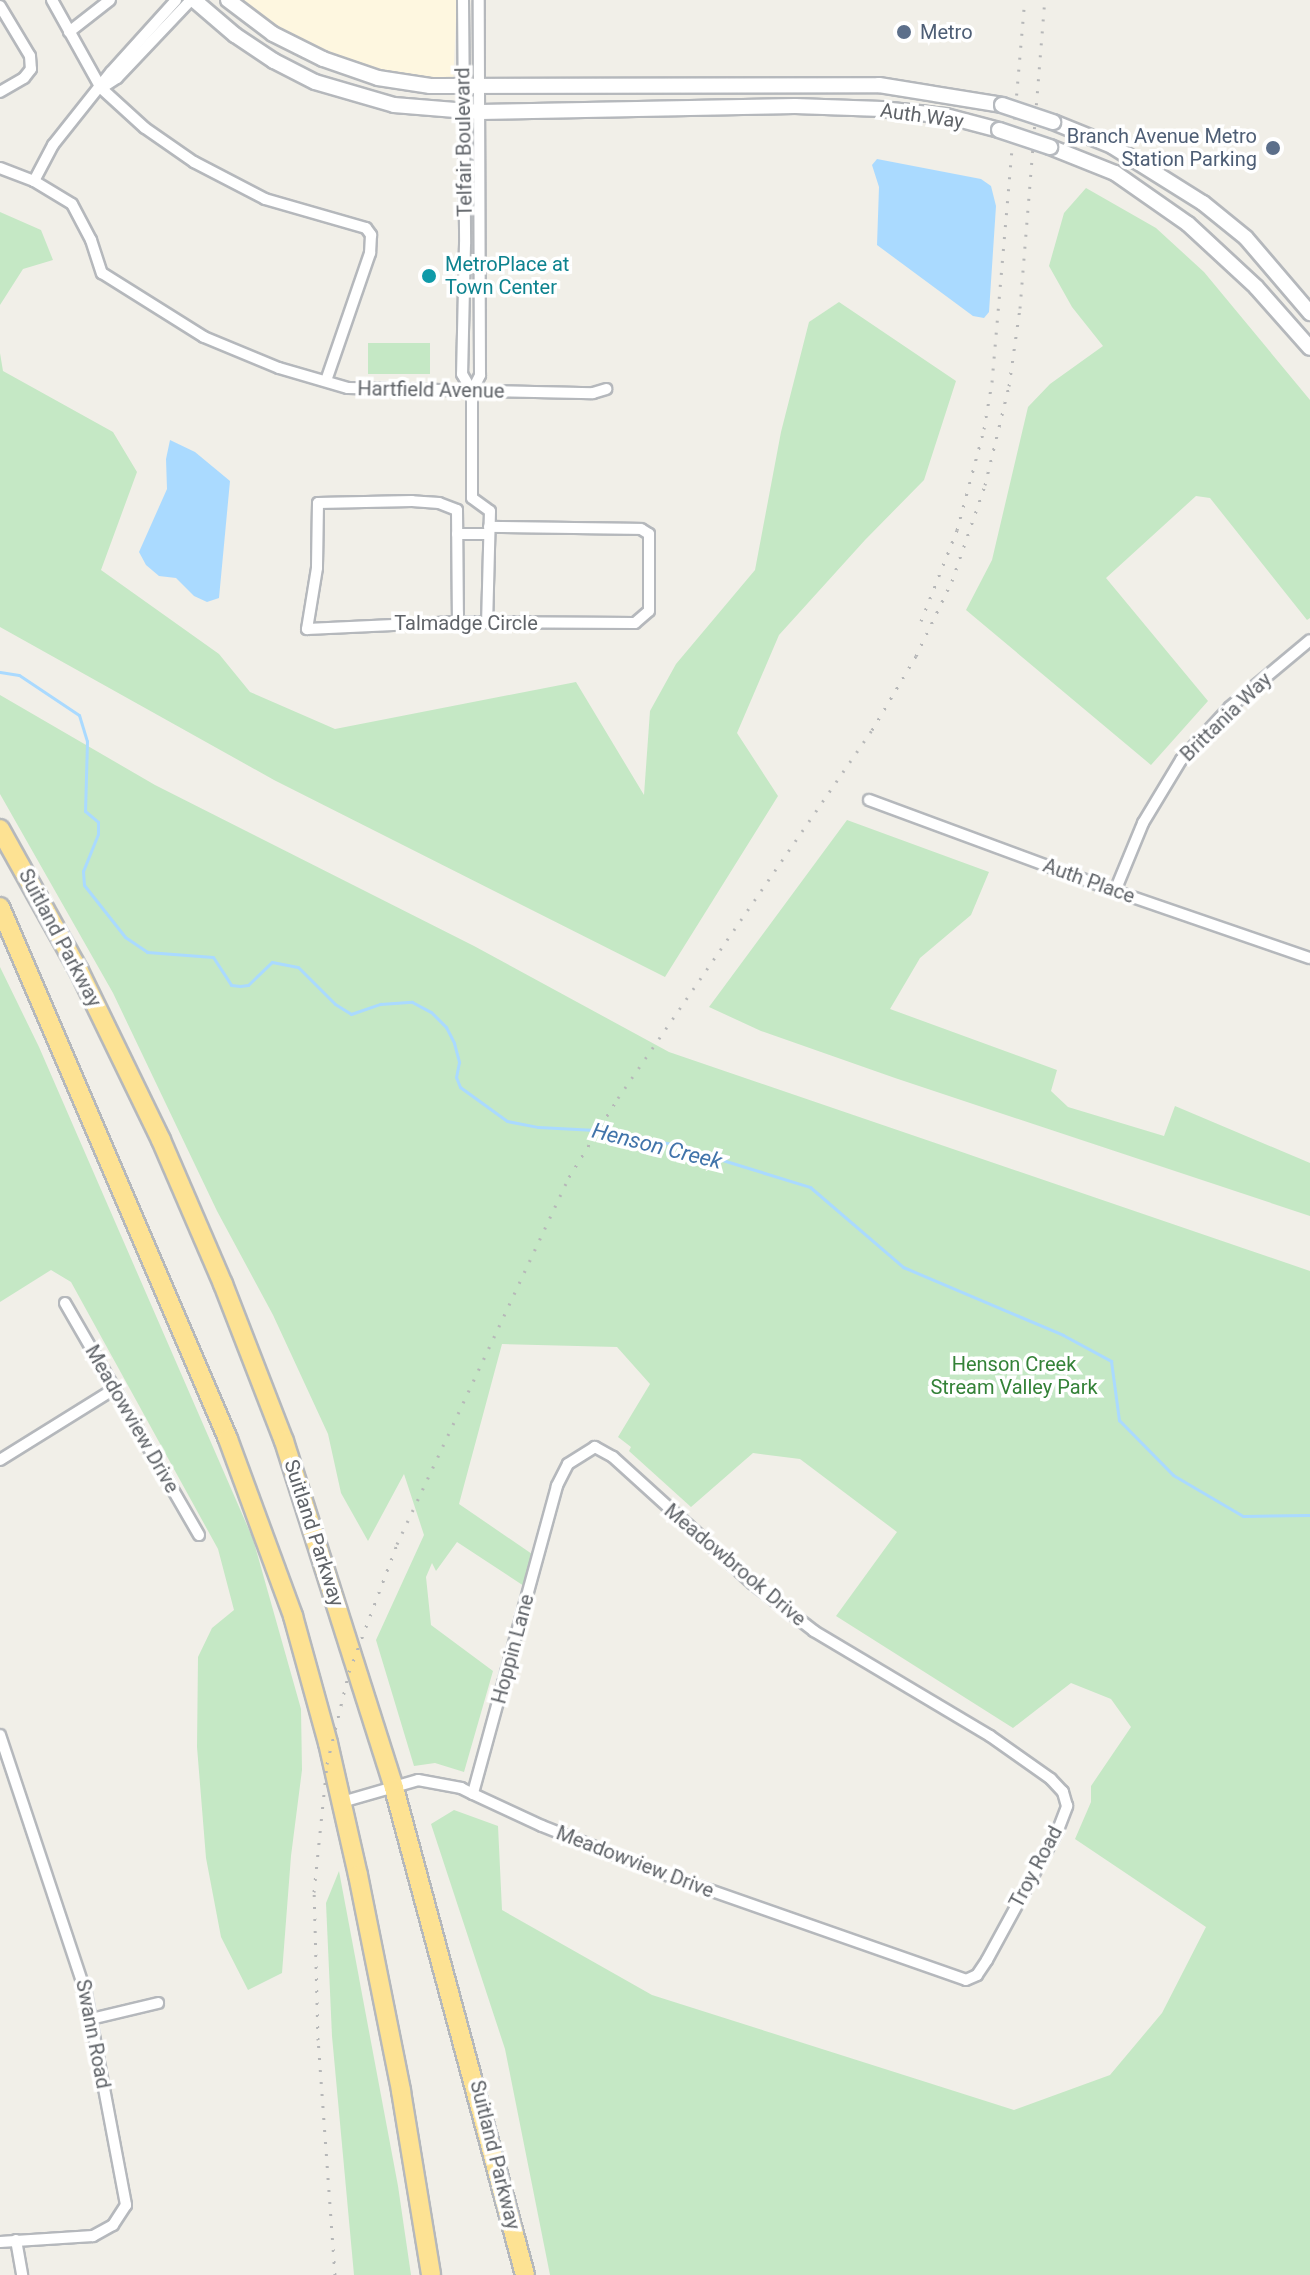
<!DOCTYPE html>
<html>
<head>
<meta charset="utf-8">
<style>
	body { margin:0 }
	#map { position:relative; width:1310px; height:2275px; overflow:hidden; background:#f1efe8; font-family:Roboto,sans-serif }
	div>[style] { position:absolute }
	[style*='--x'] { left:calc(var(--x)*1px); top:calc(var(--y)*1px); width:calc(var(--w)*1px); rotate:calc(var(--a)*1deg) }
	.commercial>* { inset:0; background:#fef7e0 }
	.green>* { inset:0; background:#c5e8c5; transform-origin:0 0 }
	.water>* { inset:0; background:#aadaff }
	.stream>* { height:3px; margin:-1.5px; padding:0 1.5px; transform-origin:1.5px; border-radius:1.5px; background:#aadaff }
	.roads { filter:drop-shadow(2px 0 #b5b8bc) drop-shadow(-2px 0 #b5b8bc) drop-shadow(0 2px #b5b8bc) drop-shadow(0 -2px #b5b8bc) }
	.street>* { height:10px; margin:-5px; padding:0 5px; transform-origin:5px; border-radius:5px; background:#fff }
	.secondary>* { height:14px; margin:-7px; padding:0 7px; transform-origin:7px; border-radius:7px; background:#fff }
	.highway>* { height:18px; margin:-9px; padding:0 9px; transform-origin:9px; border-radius:9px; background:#fde293 }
	.rail>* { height:3px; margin-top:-1.5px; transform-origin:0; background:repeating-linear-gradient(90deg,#b6b7b8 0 2px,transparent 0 12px) }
	.bridges { filter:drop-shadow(2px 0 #b6babf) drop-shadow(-2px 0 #b6babf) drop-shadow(0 2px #b6babf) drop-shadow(0 -2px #b6babf) }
	.secondary-bridge>* { height:14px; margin:-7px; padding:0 7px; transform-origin:7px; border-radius:7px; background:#fff }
	.dots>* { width:22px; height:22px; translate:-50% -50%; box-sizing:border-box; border:4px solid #fff; border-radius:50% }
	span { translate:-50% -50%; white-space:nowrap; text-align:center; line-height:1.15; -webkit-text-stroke:7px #fff; paint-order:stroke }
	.service-label { font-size:20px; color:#4e5e75 }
	.left { translate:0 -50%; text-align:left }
	.right { translate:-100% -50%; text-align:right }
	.street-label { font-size:20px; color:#5f6368 }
	.culture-label { font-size:20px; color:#0d838f }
	.park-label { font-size:20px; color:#348238 }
	.water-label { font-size:22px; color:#4174aa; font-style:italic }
</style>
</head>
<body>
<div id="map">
	<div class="commercial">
		<div style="clip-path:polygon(239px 0,457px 0,453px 82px,398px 76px,358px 66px,275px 27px)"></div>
	</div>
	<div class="green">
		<div style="clip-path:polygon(1086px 188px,1156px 228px,1204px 272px,1310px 400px,1310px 618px,1307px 620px,1210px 498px,1196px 496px,1106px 578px,1208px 701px,1151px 765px,966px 610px,992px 560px,1028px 407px,1050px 384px,1103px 346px,1072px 307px,1049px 266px,1064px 213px)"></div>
		<div style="clip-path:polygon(0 212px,41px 230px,53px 260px,23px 269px,0 305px)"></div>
		<div style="clip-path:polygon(839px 302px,956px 381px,924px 480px,865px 540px,779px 635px,737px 733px,778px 796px,665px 977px,274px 780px,0 627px,0 353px,3px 371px,113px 432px,137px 472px,101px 570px,219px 654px,250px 692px,335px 729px,576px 682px,644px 795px,650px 711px,676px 664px,755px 570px,781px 432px,809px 322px)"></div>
		<div style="left:368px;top:343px;width:62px;height:31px"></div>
		<div style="clip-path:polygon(0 695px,155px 785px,474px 946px,669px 1052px,1310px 1271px,1310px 2275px,550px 2275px,505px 2049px,431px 1824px,454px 1810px,498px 1826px,502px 1910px,652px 1995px,1014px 2110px,1110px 2075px,1162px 2013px,1206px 1927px,1075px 1839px,1091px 1802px,1091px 1786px,1131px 1727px,1111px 1699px,1071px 1683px,1013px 1728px,836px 1616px,897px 1532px,800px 1459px,753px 1453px,691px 1507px,629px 1451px,631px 1447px,618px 1437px,650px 1384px,617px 1347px,502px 1344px,459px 1504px,532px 1554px,524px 1586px,457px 1542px,436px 1571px,432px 1563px,426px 1577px,431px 1625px,493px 1671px,464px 1772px,435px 1763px,414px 1766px,376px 1640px,424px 1535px,404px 1474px,368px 1541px,341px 1493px,328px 1434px,273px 1315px,217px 1211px,113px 993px,0 794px)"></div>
		<div style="clip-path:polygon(847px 820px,989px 872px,971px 915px,920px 958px,890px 1009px,1057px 1070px,1051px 1091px,1068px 1107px,1164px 1136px,1175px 1106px,1310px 1163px,1310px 1216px,895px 1078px,761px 1031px,709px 1007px)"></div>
		<div style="clip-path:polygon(0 967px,39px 1047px,253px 1539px,301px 1709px,302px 1770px,291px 1856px,282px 1973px,248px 1990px,221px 1937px,206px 1858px,197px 1747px,198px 1657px,212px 1628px,234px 1610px,218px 1549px,71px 1282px,51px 1270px,0 1302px)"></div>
		<div style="clip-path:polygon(339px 1871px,398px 2186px,411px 2275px,354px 2275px,332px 2036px,326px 1903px)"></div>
	</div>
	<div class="water">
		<div style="clip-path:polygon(877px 159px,981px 179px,991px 186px,996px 206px,989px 312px,984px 318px,973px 316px,877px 245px,879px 187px,872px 165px)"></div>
		<div style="clip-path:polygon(170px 440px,195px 452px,230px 481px,219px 598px,207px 602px,194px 596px,176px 578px,159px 576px,146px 565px,139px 552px,167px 489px,166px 459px)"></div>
	</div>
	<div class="stream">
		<div style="--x:0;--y:672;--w:19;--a:9"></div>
		<div style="--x:19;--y:675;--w:72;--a:33.7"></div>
		<div style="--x:79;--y:715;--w:27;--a:73"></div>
		<div style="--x:87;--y:741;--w:70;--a:91.6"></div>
		<div style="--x:85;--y:811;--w:17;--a:40"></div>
		<div style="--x:98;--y:822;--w:12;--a:90"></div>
		<div style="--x:98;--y:834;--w:40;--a:112"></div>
		<div style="--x:83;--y:871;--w:14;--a:86"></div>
		<div style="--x:84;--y:885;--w:66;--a:51.7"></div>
		<div style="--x:125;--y:937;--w:27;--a:34"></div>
		<div style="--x:147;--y:952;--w:66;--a:4.3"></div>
		<div style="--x:213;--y:957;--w:33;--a:57"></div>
		<div style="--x:231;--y:985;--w:9;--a:6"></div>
		<div style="--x:240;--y:986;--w:8;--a:-7"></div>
		<div style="--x:248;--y:985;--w:33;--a:-44"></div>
		<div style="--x:272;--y:962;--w:26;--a:11"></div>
		<div style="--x:298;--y:967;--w:52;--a:45"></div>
		<div style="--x:335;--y:1004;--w:19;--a:32"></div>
		<div style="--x:351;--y:1014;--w:31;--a:-19"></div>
		<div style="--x:380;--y:1004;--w:32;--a:-4"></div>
		<div style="--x:412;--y:1002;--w:21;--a:28"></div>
		<div style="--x:431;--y:1012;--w:21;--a:45"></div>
		<div style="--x:446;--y:1027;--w:18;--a:63"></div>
		<div style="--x:454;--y:1043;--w:20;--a:75"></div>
		<div style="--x:459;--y:1062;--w:15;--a:101"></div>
		<div style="--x:456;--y:1077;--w:11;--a:68"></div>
		<div style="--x:460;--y:1087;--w:58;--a:35.9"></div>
		<div style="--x:507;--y:1121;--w:32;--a:11"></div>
		<div style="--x:538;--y:1127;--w:77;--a:3"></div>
		<div style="--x:615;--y:1131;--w:53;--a:13"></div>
		<div style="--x:667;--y:1143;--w:150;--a:17.1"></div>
		<div style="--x:810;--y:1187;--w:123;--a:40.7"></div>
		<div style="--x:903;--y:1267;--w:174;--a:23"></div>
		<div style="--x:1063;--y:1335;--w:55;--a:28.4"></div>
		<div style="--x:1111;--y:1361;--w:60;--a:82.3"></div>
		<div style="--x:1119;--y:1420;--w:77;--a:45.5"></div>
		<div style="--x:1173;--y:1475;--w:81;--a:30.4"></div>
		<div style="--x:1243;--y:1516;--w:67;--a:-0.9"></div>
	</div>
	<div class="roads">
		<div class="street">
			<div style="--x:52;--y:0;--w:101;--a:60.9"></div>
			<div style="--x:101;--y:88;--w:59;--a:42.3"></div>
			<div style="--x:145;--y:128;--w:60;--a:34.8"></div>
			<div style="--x:194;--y:162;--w:80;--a:27.5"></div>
			<div style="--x:265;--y:199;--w:105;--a:16"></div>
			<div style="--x:366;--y:228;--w:9;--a:54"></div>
			<div style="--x:371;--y:235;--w:18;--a:93"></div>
			<div style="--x:370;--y:253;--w:135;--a:109"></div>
			<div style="--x:463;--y:0;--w:244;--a:89.5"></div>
			<div style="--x:465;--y:244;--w:130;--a:91.3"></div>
			<div style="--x:462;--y:374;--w:20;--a:60"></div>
			<div style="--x:0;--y:6;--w:58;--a:59"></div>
			<div style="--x:30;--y:56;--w:13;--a:86"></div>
			<div style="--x:31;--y:69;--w:11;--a:128"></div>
			<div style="--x:24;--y:78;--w:28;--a:150"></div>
			<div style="--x:69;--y:32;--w:52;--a:-38"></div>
			<div style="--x:103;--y:87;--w:17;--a:-33"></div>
			<div style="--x:117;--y:78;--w:108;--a:-46.5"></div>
			<div style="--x:0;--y:168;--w:36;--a:21"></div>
			<div style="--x:34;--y:181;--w:44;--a:31.2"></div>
			<div style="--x:72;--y:204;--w:41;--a:62.2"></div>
			<div style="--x:91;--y:240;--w:35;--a:72"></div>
			<div style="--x:102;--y:273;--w:120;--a:32.1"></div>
			<div style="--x:204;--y:337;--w:81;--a:22.5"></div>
			<div style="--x:279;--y:368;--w:72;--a:16.2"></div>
			<div style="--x:348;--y:388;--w:245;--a:1.2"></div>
			<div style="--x:593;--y:393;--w:14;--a:-17"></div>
			<div style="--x:34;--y:181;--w:41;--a:-62.2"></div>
			<div style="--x:53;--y:145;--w:93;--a:-51.5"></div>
			<div style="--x:111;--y:72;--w:97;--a:-47.9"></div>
			<div style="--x:472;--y:498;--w:107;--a:-90"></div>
			<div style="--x:472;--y:391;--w:18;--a:-63"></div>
			<div style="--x:480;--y:375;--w:375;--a:-90.2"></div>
			<div style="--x:472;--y:498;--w:22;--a:36"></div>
			<div style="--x:490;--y:511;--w:111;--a:91.5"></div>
			<div style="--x:457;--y:510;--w:19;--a:-159"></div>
			<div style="--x:439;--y:503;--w:27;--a:-176"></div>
			<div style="--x:412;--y:501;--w:94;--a:178.8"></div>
			<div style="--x:318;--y:503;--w:65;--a:90.9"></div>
			<div style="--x:317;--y:568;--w:62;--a:99.3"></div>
			<div style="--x:307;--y:629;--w:151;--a:-2.7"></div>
			<div style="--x:458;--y:622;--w:177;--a:0.3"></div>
			<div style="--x:635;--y:623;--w:18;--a:-41"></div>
			<div style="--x:649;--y:611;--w:77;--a:-90"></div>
			<div style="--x:649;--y:534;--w:9;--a:-148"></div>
			<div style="--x:641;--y:529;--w:152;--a:-179.2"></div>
			<div style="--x:457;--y:510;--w:112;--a:89.5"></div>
			<div style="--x:457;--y:534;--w:32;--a:0"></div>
			<div style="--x:869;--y:800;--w:262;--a:20.3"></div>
			<div style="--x:1115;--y:891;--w:206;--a:19"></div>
			<div style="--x:1115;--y:891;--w:74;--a:-67.6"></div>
			<div style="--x:1143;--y:823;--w:74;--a:-58.9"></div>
			<div style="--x:1181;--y:760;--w:72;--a:-47.2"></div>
			<div style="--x:1230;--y:707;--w:104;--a:-39.9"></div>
			<div style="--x:65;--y:1303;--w:268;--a:60"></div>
			<div style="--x:0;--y:1460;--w:134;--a:-31.9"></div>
			<div style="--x:0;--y:1735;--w:272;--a:71.6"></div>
			<div style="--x:86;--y:1993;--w:216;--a:79.3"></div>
			<div style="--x:126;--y:2205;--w:24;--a:123"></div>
			<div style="--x:113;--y:2225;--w:23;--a:151"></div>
			<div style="--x:93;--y:2236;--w:93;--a:176.3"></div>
			<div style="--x:342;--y:1802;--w:79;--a:-16.1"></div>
			<div style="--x:418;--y:1780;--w:44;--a:10.5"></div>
			<div style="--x:461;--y:1788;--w:13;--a:27"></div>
			<div style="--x:473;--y:1794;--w:76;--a:24.9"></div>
			<div style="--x:542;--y:1826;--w:125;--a:21.6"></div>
			<div style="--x:658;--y:1872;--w:326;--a:19.3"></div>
			<div style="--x:966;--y:1980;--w:12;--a:-24"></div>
			<div style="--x:977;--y:1975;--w:18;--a:-56"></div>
			<div style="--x:987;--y:1960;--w:148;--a:-61.4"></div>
			<div style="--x:1058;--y:1830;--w:26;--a:-69"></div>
			<div style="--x:1067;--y:1806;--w:15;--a:-106"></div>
			<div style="--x:1063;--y:1792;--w:18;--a:-133"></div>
			<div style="--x:1051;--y:1779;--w:75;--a:-144.8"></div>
			<div style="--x:990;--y:1736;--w:205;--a:-149.2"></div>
			<div style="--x:814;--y:1631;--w:78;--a:-142.3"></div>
			<div style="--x:752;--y:1583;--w:188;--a:-137.8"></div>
			<div style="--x:613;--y:1457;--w:21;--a:-151"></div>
			<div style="--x:595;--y:1447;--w:32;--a:148"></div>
			<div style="--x:568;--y:1464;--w:25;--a:117"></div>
			<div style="--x:557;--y:1486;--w:319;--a:105.3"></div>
			<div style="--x:91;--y:2019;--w:69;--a:-13.4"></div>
			<div style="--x:16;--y:2240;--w:36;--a:80"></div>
		</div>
		<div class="secondary">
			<div style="--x:194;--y:0;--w:54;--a:40.5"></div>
			<div style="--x:235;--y:35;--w:47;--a:33.7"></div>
			<div style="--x:274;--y:61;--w:46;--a:27.1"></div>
			<div style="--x:315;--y:82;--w:82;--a:16.2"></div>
			<div style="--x:394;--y:105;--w:86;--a:4.7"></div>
			<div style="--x:480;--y:112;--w:315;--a:-1.1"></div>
			<div style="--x:795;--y:106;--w:87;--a:2"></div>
			<div style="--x:882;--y:109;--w:64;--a:6.2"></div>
			<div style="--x:946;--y:116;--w:55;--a:14.8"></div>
			<div style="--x:228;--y:0;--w:56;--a:37.1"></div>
			<div style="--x:273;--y:34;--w:56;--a:26.6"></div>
			<div style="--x:323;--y:59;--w:58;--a:19.1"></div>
			<div style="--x:378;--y:78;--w:53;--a:8.7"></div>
			<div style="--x:430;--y:86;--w:449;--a:-0.1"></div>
			<div style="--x:879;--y:85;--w:125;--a:9.2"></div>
			<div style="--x:1053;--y:122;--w:64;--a:22.1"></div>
			<div style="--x:1112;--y:146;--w:107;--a:32.1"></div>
			<div style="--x:1203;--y:203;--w:55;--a:39.1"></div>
			<div style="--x:1246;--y:238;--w:99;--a:49.5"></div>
			<div style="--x:1050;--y:147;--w:70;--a:21.8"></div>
			<div style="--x:1115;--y:173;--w:89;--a:34.9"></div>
			<div style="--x:1188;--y:224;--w:93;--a:42.8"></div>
			<div style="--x:1256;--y:287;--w:81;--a:48.5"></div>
		</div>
		<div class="highway">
			<div style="--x:0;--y:829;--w:162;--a:60.9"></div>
			<div style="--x:79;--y:971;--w:188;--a:64.1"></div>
			<div style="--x:161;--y:1140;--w:157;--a:66.7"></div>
			<div style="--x:223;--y:1284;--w:168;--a:68.8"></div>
			<div style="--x:284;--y:1441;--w:364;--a:72.4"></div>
			<div style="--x:394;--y:1788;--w:504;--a:74.94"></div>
			<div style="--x:0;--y:907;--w:579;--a:66.8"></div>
			<div style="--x:228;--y:1439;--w:189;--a:69.8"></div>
			<div style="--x:293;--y:1616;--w:132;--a:74.6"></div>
			<div style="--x:328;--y:1743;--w:135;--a:77.2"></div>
			<div style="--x:358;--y:1875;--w:220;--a:78.7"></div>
			<div style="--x:401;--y:2091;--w:186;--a:80.7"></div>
		</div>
	</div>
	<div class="rail">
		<div style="--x:921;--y:621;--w:98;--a:-68.4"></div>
		<div style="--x:957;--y:530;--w:105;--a:-75"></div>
		<div style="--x:984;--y:429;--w:48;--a:-80.3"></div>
		<div style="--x:992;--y:382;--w:383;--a:-85.1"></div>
		<div style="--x:335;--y:2275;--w:236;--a:-94.1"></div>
		<div style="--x:318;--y:2040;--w:148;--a:-91.5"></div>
		<div style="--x:314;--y:1892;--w:129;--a:-84.2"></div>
		<div style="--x:327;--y:1764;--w:95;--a:-76.6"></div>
		<div style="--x:349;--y:1672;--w:137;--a:-69.4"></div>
		<div style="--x:397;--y:1544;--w:405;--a:-64.9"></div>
		<div style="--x:569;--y:1177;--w:93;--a:-58.2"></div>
		<div style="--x:618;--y:1098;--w:447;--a:-55.4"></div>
		<div style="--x:872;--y:730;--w:86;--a:-59.3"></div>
		<div style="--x:916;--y:656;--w:83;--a:-64.4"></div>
		<div style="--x:952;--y:581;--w:102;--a:-71"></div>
		<div style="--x:985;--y:485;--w:102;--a:-76.4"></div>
		<div style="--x:1009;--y:386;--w:79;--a:-82"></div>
		<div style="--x:1020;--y:308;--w:309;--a:-85.4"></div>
	</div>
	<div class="bridges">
		<div class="secondary-bridge">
			<div style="--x:1002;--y:105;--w:54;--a:18.4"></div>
			<div style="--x:999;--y:130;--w:54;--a:18.4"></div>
		</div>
	</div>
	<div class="dots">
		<div style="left:904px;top:32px;background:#5c6f8a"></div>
		<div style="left:1273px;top:148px;background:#5c6f8a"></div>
		<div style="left:429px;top:276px;background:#0f9aa8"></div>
	</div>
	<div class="service-label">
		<span class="left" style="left:920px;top:32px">Metro</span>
		<span class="right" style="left:1257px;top:148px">Branch Avenue Metro<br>Station Parking</span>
	</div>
	<div class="street-label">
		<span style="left:922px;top:116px;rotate:8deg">Auth Way</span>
		<span style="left:464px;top:142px;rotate:-91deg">Telfair Boulevard</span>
		<span style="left:431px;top:390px;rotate:1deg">Hartfield Avenue</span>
		<span style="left:466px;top:623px">Talmadge Circle</span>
		<span style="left:1226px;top:717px;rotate:-44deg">Brittania Way</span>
		<span style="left:1089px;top:881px;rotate:20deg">Auth Place</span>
		<span style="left:60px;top:938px;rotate:62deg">Suitland Parkway</span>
		<span style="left:132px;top:1419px;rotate:60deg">Meadowview Drive</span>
		<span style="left:314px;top:1533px;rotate:72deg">Suitland Parkway</span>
		<span style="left:735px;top:1565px;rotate:40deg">Meadowbrook Drive</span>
		<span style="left:513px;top:1649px;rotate:-75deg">Hoppin Lane</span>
		<span style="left:635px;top:1862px;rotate:21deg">Meadowview Drive</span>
		<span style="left:1036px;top:1867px;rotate:-62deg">Troy Road</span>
		<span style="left:93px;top:2034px;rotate:79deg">Swann Road</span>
		<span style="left:495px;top:2155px;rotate:76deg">Suitland Parkway</span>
	</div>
	<div class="culture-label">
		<span class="left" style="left:445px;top:276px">MetroPlace at<br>Town Center</span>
	</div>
	<div class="park-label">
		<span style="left:1014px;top:1376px">Henson Creek<br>Stream Valley Park</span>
	</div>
	<div class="water-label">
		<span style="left:657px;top:1146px;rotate:14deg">Henson Creek</span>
	</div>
</div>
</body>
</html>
